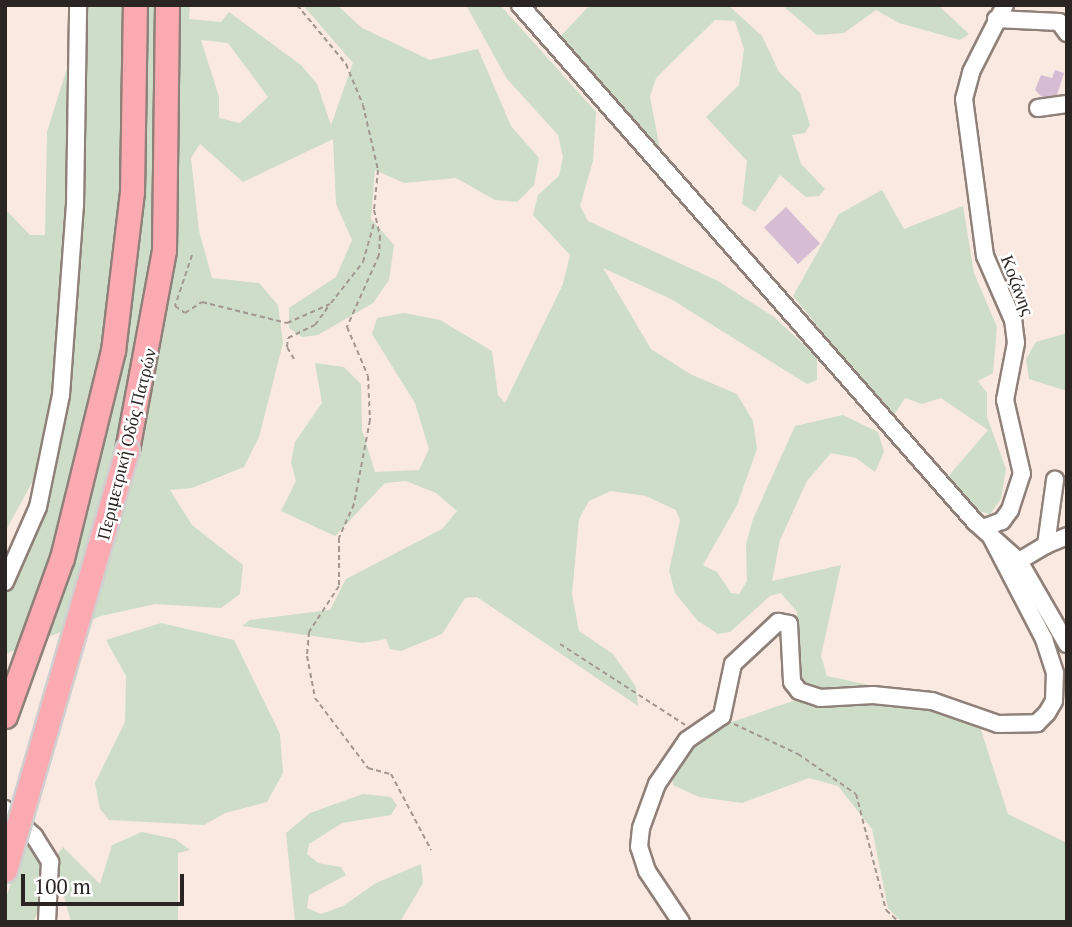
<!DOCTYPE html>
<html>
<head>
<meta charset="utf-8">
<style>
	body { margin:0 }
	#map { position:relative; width:1072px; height:927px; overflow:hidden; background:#f9e9e1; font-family:"PT Serif",serif }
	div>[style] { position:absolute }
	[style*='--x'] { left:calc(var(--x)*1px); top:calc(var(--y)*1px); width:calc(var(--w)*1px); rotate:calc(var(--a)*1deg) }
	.green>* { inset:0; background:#cdddc8 }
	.building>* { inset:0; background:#d6bdd4; transform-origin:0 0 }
	.path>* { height:2px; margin-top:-1px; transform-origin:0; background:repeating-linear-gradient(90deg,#a39792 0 5px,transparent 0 8.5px) }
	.roads { filter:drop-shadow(2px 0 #8f8079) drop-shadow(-2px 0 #8f8079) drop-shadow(0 2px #8f8079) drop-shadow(0 -2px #8f8079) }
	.minor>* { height:16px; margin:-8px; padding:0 8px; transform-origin:8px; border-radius:8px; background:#fff }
	.highway>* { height:23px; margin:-11.5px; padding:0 11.5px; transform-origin:11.5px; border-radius:11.5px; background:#fbaab2 }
	.bridges { filter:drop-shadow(2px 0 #d0cfce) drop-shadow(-2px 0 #d0cfce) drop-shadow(0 2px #d0cfce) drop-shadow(0 -2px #d0cfce) }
	.highway-bridge>* { height:23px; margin:-11.5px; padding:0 11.5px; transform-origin:11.5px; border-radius:11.5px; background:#fbaab2 }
	span { translate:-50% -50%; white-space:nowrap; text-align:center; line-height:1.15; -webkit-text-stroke:5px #fff; paint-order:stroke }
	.street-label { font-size:18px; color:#2a2422 }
	.frame { position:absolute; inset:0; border:7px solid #2a2422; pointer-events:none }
	.scale { position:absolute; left:21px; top:874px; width:163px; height:32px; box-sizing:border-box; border:4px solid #2a2422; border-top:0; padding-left:9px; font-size:21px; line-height:24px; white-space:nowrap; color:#2a2422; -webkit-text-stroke:5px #fff; paint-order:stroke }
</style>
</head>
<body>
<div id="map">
	<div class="green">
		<div style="clip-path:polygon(evenodd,83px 5px,190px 5px,189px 19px,221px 22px,229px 12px,301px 65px,317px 84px,331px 125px,353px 63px,303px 5px,337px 5px,362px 28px,430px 60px,478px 49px,511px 126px,539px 158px,534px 185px,517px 202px,495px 200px,456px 178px,404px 183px,375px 170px,371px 219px,394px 245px,389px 280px,373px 303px,318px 335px,302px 337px,289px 328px,289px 308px,336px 277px,352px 240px,336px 204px,333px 139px,243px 182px,200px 144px,191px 158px,199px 231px,212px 278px,259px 283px,278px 305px,283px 343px,259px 437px,244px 467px,192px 488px,170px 490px,192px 525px,243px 565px,240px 594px,221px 608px,155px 604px,101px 616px,5px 654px,5px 597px,52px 479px,69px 385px,83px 5px,201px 40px,228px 43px,268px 97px,240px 123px,219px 118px,219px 97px,201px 40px)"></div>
		<div style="clip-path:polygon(466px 5px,500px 5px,596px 112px,593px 161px,580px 206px,588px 221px,718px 281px,774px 317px,817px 357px,817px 380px,807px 384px,671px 299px,603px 268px,651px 349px,690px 374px,737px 394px,753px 421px,757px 449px,737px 505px,703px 565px,717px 572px,731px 593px,739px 594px,747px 581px,746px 544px,753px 519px,795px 426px,843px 415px,878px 432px,884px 452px,875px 472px,856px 458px,831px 453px,807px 481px,780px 540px,772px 581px,841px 565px,821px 656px,827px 676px,907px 693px,807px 690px,797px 671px,797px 612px,781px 593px,770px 596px,730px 632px,718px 634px,698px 621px,675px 593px,669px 571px,680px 520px,676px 510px,646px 496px,611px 491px,589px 501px,579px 519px,572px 594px,579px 631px,613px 654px,636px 687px,638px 706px,477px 597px,465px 598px,442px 634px,401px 651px,390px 649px,386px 639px,363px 643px,242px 626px,250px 620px,330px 610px,346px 579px,442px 529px,457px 511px,436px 493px,406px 481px,385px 483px,335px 536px,281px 511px,296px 481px,291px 463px,295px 442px,322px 403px,315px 363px,344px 367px,361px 384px,362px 430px,375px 472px,419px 470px,429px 449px,415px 403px,372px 334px,377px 318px,404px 313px,440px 320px,492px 351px,498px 395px,505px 403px,563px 284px,570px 255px,533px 215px,538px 195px,559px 176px,563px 157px,558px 135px,507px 79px)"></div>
		<div style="clip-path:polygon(590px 5px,728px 5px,762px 36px,779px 72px,800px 93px,810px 125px,805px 133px,792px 135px,801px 164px,825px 189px,819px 196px,806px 197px,780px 175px,755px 212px,742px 204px,747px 161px,706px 117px,739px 85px,744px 49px,735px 21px,715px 20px,656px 78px,650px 97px,662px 160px,557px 40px)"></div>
		<div style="clip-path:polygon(782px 5px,938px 5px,969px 34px,960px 40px,899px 23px,876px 10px,844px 33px,817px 35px)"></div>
		<div style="clip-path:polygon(69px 62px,69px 172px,49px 431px,34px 479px,5px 532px,5px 209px,30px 235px,45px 235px,47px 132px)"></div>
		<div style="clip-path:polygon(882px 190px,904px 229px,963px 206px,974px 273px,997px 327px,993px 373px,978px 381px,987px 393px,987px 417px,1006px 469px,1001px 499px,990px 514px,978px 511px,946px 479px,988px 430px,941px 398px,922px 404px,905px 398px,892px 418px,793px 296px,839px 214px)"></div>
		<div style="clip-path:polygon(1067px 333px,1067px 391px,1029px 379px,1026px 359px,1036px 342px)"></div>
		<div style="clip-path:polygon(161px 623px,234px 640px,280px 734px,283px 773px,267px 802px,225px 813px,204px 825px,109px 820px,100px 809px,95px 783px,125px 722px,126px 676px,106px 640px)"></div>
		<div style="clip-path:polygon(796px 700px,875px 701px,931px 709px,980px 727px,1008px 814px,1067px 843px,1067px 922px,902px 922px,888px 908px,872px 829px,838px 786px,809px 778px,742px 803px,699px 797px,673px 785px,672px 771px,688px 743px,714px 728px)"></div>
		<div style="clip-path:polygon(363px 794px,391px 797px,397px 805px,391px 815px,342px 823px,309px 844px,307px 854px,318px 863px,341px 867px,346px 875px,309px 895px,307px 908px,321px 914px,343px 906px,376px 883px,421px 864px,423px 883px,400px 922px,295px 922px,286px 833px,310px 813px)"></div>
		<div style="clip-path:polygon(142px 832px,175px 839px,190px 850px,178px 853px,178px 922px,71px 922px,59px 878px,56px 856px,63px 847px,100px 884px,112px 845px)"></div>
		<div style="clip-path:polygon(25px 837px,41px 857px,40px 908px,33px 922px,5px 922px,5px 902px)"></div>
	</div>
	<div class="building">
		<div style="clip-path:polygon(1055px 70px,1064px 73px,1057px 95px,1042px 97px,1035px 90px,1041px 75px,1052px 78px)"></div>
		<div style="left:786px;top:207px;width:50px;height:30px;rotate:47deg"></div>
	</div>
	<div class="path">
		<div style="--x:297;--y:5;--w:77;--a:50.3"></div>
		<div style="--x:346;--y:64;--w:44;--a:67.5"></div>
		<div style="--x:363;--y:105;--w:67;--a:77"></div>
		<div style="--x:378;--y:170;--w:40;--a:95.7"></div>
		<div style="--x:374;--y:210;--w:27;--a:77"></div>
		<div style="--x:380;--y:236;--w:19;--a:93"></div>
		<div style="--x:379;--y:255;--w:79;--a:114"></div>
		<div style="--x:347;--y:327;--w:53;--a:66.8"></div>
		<div style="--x:368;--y:376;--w:44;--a:87.4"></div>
		<div style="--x:370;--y:420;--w:86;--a:100.8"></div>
		<div style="--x:354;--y:504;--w:37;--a:114"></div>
		<div style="--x:339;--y:538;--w:48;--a:90"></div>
		<div style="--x:339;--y:586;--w:55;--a:123.1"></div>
		<div style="--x:309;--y:632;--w:24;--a:95"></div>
		<div style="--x:307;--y:656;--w:43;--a:79.2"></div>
		<div style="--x:315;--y:698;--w:88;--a:52.9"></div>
		<div style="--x:368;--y:768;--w:24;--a:15"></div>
		<div style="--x:391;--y:774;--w:86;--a:62.2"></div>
		<div style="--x:192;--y:255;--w:54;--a:108.4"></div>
		<div style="--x:175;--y:306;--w:12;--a:35"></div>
		<div style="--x:185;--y:313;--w:20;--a:-33"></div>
		<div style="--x:202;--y:302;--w:88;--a:13.9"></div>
		<div style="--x:287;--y:323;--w:47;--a:-23.8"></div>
		<div style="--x:331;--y:303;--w:52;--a:-52"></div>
		<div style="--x:363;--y:262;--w:41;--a:-74.2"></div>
		<div style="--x:294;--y:359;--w:14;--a:-120"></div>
		<div style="--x:287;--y:347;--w:9;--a:-84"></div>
		<div style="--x:288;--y:338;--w:30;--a:-26"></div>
		<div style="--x:315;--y:325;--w:22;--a:-54"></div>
		<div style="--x:560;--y:644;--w:149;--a:32.9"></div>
		<div style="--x:734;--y:724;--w:71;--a:25.1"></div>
		<div style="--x:798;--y:754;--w:70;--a:34.6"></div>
		<div style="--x:856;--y:794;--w:120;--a:75.5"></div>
		<div style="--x:886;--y:910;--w:18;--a:43"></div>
	</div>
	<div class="roads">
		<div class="minor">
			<div style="--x:520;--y:5;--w:689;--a:48.65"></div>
			<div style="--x:975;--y:522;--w:59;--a:41.6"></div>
			<div style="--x:1019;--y:561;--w:96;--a:60"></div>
			<div style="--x:996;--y:19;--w:63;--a:2.7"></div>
			<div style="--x:1059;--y:22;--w:14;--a:54"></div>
			<div style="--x:1038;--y:108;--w:29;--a:-8"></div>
			<div style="--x:986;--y:527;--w:17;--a:-21"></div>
			<div style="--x:1002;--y:521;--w:14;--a:-54"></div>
			<div style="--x:1010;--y:510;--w:38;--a:-72"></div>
			<div style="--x:1022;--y:474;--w:76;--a:-102.9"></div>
			<div style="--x:1005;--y:400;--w:58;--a:-79.1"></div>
			<div style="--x:1016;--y:343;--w:23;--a:-97"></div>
			<div style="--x:1013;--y:320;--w:70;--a:-113.6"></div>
			<div style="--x:985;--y:256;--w:158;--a:-97.6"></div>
			<div style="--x:964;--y:99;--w:28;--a:-75"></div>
			<div style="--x:971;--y:72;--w:75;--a:-63.1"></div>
			<div style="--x:1046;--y:545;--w:23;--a:-23"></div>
			<div style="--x:1019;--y:561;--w:31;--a:-31"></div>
			<div style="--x:1046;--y:545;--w:66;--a:-82.1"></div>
			<div style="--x:5;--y:582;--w:82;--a:-66.3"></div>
			<div style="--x:38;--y:507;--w:114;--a:-78.4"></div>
			<div style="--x:61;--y:395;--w:191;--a:-85.8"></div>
			<div style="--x:75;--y:205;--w:200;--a:-89.1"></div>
			<div style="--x:5;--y:809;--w:40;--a:43"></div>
			<div style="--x:34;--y:836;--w:31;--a:58"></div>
			<div style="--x:50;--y:862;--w:60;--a:92.9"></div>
			<div style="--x:681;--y:922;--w:61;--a:-123.7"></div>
			<div style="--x:647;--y:871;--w:25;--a:-108"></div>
			<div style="--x:639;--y:847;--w:19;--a:-84"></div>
			<div style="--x:641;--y:828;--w:47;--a:-70"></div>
			<div style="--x:657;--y:784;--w:53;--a:-55.7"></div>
			<div style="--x:687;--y:740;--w:42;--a:-34.4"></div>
			<div style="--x:722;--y:716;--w:53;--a:-78.1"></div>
			<div style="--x:733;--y:664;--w:62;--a:-43"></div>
			<div style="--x:778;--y:622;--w:11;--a:10"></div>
			<div style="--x:789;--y:624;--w:58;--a:87"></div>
			<div style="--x:792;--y:682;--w:11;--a:52"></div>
			<div style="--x:799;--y:691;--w:22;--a:18"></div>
			<div style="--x:820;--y:698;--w:53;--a:-3.2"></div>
			<div style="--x:873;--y:695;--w:59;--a:5.8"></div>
			<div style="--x:932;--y:701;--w:70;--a:19.2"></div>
			<div style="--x:998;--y:724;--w:39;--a:-1"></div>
			<div style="--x:1037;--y:723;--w:14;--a:-45"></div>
			<div style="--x:1047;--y:713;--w:14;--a:-60"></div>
			<div style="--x:1054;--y:701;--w:28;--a:-88"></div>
			<div style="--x:1055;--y:673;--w:36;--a:-108"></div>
			<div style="--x:1044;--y:639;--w:126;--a:-117.4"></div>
		</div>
		<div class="highway">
			<div style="--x:127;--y:450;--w:203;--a:-79.5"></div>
			<div style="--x:164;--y:250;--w:245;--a:-89.3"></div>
			<div style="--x:5;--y:716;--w:168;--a:-70.2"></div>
			<div style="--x:62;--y:558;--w:213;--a:-76.2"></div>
			<div style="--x:113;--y:351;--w:160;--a:-83.2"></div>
			<div style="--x:132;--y:192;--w:187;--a:-89.1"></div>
		</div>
	</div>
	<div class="bridges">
		<div class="highway-bridge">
			<div style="--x:5;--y:870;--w:437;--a:-73.8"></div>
		</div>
	</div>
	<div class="street-label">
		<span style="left:1018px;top:285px;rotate:69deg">Κοζάνης</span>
		<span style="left:126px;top:444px;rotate:-76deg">Περιμετρική Οδός Πατρών</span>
	</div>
	<div class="frame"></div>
	<div class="scale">100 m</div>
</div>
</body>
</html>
